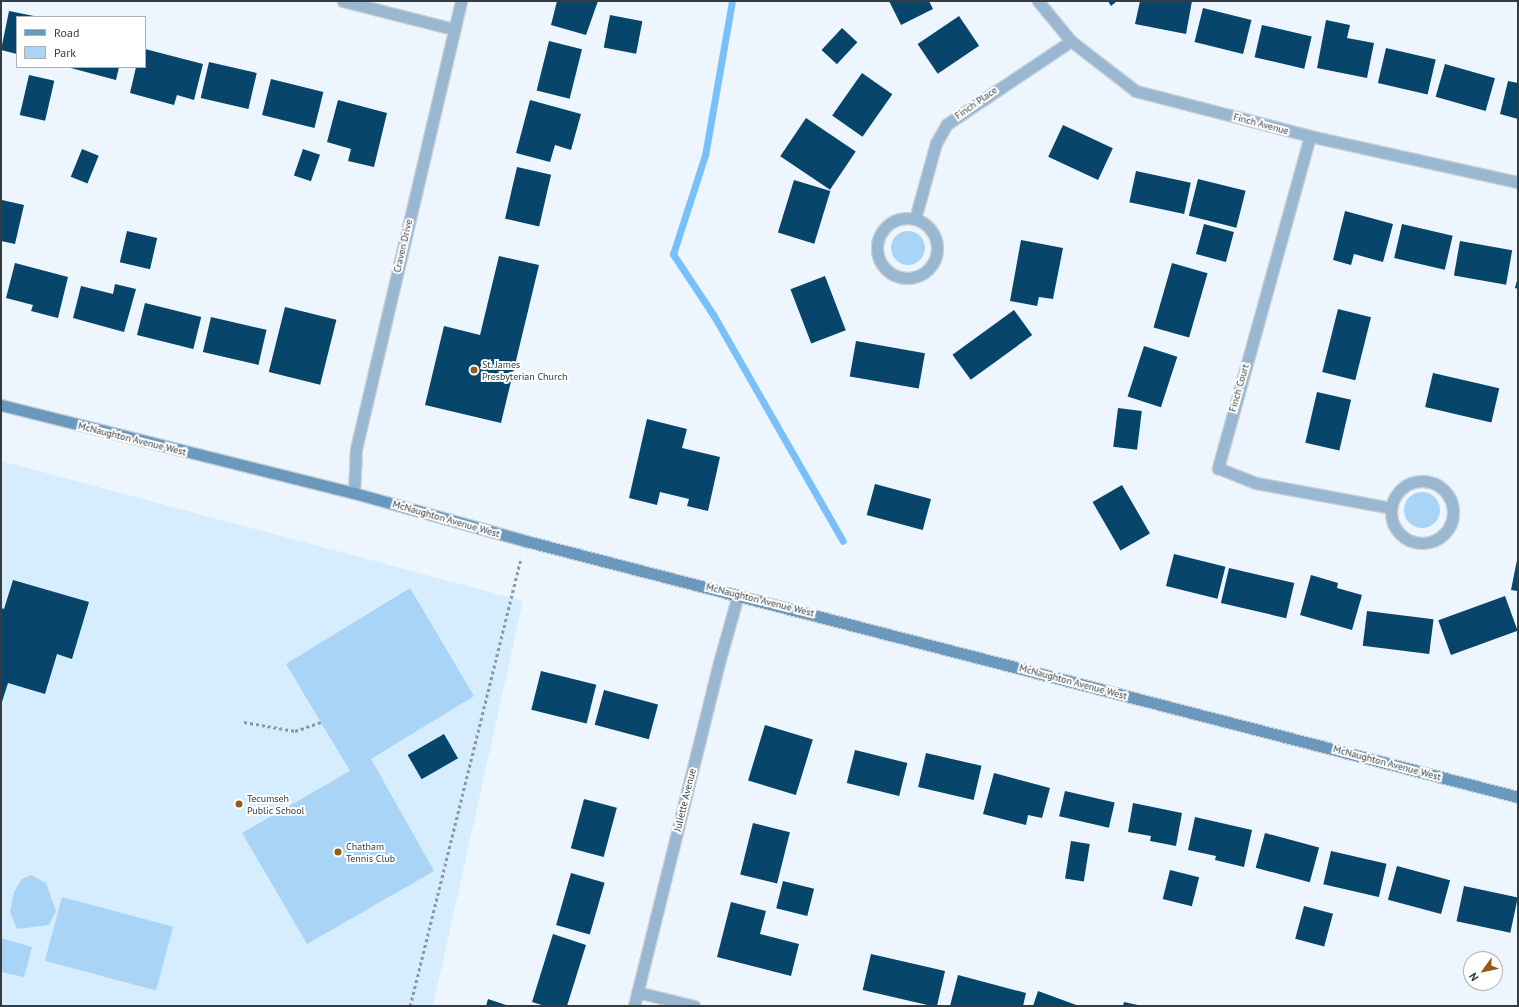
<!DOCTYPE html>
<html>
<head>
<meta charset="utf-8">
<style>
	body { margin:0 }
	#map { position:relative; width:1519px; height:1007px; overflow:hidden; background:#edf6fe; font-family:"PT Sans",sans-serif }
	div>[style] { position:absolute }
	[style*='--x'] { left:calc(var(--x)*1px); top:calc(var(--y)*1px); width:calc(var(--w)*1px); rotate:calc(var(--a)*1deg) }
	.built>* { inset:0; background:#d6ecff }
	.green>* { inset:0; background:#aad4f5; transform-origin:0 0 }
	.round { border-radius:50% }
	.stream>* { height:7px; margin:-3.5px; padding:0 3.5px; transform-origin:3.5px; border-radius:3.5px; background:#79c0f8 }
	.building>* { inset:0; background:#08456a; transform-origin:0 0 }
	.path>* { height:2.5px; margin-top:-1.25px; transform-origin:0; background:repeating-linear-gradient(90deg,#8f979d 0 3px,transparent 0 6px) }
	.roads { filter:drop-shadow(1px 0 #c8d1d8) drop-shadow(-1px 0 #c8d1d8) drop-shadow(0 1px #c8d1d8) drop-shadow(0 -1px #c8d1d8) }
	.minor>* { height:11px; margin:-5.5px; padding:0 5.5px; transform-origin:5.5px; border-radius:5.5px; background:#99b7d0 }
	.minor>.ring { margin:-5.5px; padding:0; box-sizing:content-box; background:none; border:11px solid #99b7d0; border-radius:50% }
	.secondary>* { height:11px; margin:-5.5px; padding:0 5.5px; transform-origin:5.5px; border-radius:5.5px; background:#6b99bd }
	.dots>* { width:11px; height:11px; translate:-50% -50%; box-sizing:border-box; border:2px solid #fff; border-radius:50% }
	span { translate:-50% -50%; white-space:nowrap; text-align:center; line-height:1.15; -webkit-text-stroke:4px #fff; paint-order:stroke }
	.street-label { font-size:10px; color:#353c41 }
	.poi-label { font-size:10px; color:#353c41 }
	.left { translate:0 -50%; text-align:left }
	.frame { position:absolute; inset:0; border:2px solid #353c41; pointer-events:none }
	.legend { position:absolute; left:16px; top:16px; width:130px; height:52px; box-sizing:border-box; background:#fff; border:1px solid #aeb1b3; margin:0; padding:5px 7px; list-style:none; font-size:12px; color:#353c41 }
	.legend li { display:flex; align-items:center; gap:8px; height:20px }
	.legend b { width:20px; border:1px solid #aeb1b3 }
	.north { position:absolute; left:1463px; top:951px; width:40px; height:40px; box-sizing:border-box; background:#fff; border:1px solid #aeb1b3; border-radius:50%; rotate:237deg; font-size:11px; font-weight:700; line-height:16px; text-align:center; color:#353c41 }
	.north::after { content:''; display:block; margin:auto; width:14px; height:18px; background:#955a19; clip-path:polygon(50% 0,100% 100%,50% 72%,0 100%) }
</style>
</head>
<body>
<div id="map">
	<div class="built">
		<div style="clip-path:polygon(1px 461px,523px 601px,433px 1006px,1px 1006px)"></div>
	</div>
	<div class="green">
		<div class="round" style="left:891px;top:231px;width:34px;height:34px"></div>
		<div class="round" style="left:1404px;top:492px;width:36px;height:36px"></div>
		<div style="clip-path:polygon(410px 588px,474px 696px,371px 759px,434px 871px,307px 944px,242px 833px,350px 771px,286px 664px)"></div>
		<div style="clip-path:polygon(31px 875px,46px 883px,56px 911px,49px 925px,17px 929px,10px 912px,14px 892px,22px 879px)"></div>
		<div style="left:62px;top:897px;width:115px;height:66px;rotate:15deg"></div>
		<div style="clip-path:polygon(1px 938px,32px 947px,24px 977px,1px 972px)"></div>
	</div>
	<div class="stream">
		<div style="--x:732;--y:1;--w:156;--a:99.9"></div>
		<div style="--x:705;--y:155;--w:104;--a:107.9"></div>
		<div style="--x:673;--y:254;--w:74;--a:56.5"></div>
		<div style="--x:714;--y:316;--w:259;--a:60.2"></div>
	</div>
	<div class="building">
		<div style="clip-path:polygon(557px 1px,598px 1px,586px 35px,551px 25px)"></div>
		<div style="clip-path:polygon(889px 1px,929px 1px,933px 9px,901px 25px)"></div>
		<div style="clip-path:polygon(1108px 1px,1117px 1px,1111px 6px)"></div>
		<div style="clip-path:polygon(1140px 1px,1192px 1px,1186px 34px,1135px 24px)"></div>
		<div style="left:1203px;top:8px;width:50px;height:35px;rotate:14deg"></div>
		<div style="clip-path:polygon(9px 11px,34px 16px,17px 17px,17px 54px,1px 50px)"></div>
		<div style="left:610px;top:15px;width:33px;height:33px;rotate:11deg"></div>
		<div style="left:959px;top:16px;width:36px;height:50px;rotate:56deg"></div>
		<div style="clip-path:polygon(1326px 20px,1350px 25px,1347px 38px,1374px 43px,1367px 78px,1317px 68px)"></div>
		<div style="left:1262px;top:25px;width:51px;height:33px;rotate:13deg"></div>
		<div style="left:842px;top:28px;width:21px;height:30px;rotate:43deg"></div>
		<div style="left:549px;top:41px;width:34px;height:51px;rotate:14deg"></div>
		<div style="left:1386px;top:48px;width:51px;height:36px;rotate:13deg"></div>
		<div style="clip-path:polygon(145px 49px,203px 64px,194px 100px,177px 95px,174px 105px,130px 93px,136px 67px,145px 67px)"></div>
		<div style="left:209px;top:62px;width:49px;height:37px;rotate:13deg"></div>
		<div style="left:1445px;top:64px;width:52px;height:34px;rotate:16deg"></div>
		<div style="clip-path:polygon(67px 67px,119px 67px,116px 80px)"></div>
		<div style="left:862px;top:73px;width:37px;height:52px;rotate:35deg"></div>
		<div style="left:29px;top:75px;width:26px;height:41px;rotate:13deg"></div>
		<div style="left:271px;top:79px;width:54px;height:37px;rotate:14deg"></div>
		<div style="clip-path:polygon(1508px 81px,1518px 83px,1518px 119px,1500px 114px)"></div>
		<div style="clip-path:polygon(338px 100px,387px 113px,374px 167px,348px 161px,351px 149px,327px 142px)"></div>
		<div style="clip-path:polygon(530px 100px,581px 114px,571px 150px,555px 145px,550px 162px,516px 153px)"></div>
		<div style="left:806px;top:118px;width:60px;height:46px;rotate:34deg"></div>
		<div style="left:1063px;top:125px;width:55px;height:35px;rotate:25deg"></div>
		<div style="left:82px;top:149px;width:18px;height:30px;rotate:22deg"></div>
		<div style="left:303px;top:149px;width:18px;height:28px;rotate:19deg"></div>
		<div style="left:517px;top:167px;width:35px;height:53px;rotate:13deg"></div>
		<div style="left:1136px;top:171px;width:56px;height:32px;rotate:12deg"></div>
		<div style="left:1198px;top:179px;width:49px;height:38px;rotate:14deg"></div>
		<div style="left:794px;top:180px;width:38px;height:55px;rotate:17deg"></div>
		<div style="clip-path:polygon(2px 200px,24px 205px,15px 244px,1px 241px)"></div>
		<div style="clip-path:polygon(1345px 211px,1393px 224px,1383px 262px,1354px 254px,1351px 265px,1333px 260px)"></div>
		<div style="left:1204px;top:224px;width:31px;height:31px;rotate:15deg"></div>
		<div style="left:1402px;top:224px;width:52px;height:35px;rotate:13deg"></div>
		<div style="left:127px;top:231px;width:31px;height:32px;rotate:13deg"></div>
		<div style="clip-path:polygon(1021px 240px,1063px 248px,1053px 299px,1039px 297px,1037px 306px,1010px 301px)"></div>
		<div style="left:1460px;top:241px;width:53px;height:35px;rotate:10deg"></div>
		<div style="clip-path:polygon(499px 256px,539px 265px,501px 423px,425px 405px,444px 326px,480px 335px)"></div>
		<div style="clip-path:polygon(15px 263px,68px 277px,58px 318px,31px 311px,33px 305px,6px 298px)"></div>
		<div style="left:1172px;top:263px;width:37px;height:67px;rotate:16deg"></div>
		<div style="left:825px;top:276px;width:58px;height:37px;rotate:69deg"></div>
		<div style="clip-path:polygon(1518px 277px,1518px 289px,1515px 288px)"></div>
		<div style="clip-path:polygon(115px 284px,136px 289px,124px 332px,73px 318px,81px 286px,113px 294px)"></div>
		<div style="left:145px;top:303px;width:58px;height:33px;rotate:14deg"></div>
		<div style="left:285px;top:307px;width:53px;height:67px;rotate:14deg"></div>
		<div style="left:1338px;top:309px;width:34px;height:65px;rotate:14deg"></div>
		<div style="left:1014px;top:310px;width:31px;height:76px;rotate:54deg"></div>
		<div style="left:211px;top:317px;width:57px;height:36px;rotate:13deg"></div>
		<div style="left:856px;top:341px;width:70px;height:36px;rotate:10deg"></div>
		<div style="left:1144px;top:346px;width:35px;height:53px;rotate:18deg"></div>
		<div style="left:1433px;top:373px;width:68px;height:35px;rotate:13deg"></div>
		<div style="left:1317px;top:392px;width:35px;height:52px;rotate:13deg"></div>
		<div style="left:1118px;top:408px;width:24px;height:39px;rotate:7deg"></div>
		<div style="clip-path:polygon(647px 419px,687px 429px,682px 448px,720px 457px,708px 511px,687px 506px,689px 499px,660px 492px,657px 505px,629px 498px)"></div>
		<div style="left:875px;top:484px;width:58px;height:32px;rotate:15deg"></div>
		<div style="left:1122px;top:485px;width:56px;height:34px;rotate:60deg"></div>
		<div style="left:1174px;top:554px;width:53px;height:33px;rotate:14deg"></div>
		<div style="clip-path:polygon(1518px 555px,1518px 591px,1511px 590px)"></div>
		<div style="left:1229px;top:568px;width:67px;height:36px;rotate:13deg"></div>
		<div style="clip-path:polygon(1311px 575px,1338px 583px,1337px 588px,1362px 595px,1352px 630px,1300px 615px)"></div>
		<div style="clip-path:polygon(13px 580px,89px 602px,72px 659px,57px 654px,45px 694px,8px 683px,1px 705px,1px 608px,4px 609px)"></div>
		<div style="left:1505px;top:596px;width:37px;height:71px;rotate:70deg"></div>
		<div style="left:1367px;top:611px;width:67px;height:35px;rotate:7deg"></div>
		<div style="left:541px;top:671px;width:57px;height:40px;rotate:14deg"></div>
		<div style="left:604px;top:690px;width:56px;height:36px;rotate:15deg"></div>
		<div style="left:765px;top:725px;width:50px;height:58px;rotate:17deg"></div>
		<div style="left:444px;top:734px;width:28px;height:42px;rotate:60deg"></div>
		<div style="left:855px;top:750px;width:54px;height:34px;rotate:14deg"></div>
		<div style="left:926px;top:753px;width:57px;height:35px;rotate:13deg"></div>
		<div style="clip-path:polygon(994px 773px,1050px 788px,1042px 818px,1028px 815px,1026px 825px,983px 814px)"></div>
		<div style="left:1065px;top:791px;width:51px;height:26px;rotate:13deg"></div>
		<div style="left:584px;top:799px;width:34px;height:51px;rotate:15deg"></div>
		<div style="clip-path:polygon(1133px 803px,1182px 813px,1176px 846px,1150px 841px,1151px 836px,1128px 832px)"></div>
		<div style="clip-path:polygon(1195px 817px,1252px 830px,1244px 867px,1215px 860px,1216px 856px,1188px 850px)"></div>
		<div style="left:753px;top:823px;width:38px;height:53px;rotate:14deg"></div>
		<div style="left:1265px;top:833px;width:56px;height:36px;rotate:15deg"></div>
		<div style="left:1071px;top:841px;width:19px;height:38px;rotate:9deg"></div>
		<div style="left:1331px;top:851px;width:57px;height:34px;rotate:13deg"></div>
		<div style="left:1397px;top:866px;width:55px;height:35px;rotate:15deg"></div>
		<div style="left:1170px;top:870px;width:30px;height:30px;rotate:14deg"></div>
		<div style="left:571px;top:873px;width:35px;height:54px;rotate:16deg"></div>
		<div style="left:783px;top:881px;width:32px;height:28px;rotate:14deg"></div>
		<div style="left:1464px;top:886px;width:55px;height:36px;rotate:12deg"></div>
		<div style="clip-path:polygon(731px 902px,766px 911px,760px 934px,799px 944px,791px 976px,717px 957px)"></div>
		<div style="left:1304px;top:906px;width:30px;height:34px;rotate:15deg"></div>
		<div style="clip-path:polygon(553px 934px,586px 945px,567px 1006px,545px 1006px,532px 1002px)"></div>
		<div style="left:871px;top:954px;width:76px;height:37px;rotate:13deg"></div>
		<div style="clip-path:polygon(958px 975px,1026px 993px,1023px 1006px,950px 1006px)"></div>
		<div style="clip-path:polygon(1038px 991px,1079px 1006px,1033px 1006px)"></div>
		<div style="clip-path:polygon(488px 999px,509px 1006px,486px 1006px)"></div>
		<div style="clip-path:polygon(1124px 1002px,1138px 1005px,1138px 1006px,1123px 1006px)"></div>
	</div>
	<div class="path">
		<div style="--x:244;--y:722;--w:52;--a:10"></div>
		<div style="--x:295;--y:731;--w:28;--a:-19"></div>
		<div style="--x:410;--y:1006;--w:462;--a:-76.1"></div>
	</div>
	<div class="roads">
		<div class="minor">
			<div style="--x:343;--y:1;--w:114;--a:14.2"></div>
			<div style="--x:1038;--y:1;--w:52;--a:50.5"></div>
			<div style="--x:1071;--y:41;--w:82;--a:37.6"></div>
			<div style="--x:1136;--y:91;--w:180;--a:14.5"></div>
			<div style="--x:1310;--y:136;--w:213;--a:12.5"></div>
			<div style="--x:1310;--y:136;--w:345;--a:105.5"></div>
			<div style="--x:1218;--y:468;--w:41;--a:21.5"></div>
			<div style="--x:1256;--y:483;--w:137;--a:10.5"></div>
			<div class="ring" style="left:877px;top:218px;width:49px;height:49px"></div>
			<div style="--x:915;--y:219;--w:79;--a:-74.6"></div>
			<div style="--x:936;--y:143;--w:22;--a:-60"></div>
			<div style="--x:947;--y:124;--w:149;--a:-33.8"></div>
			<div class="ring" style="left:1391px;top:481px;width:51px;height:51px"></div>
			<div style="--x:354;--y:493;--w:44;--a:-87.4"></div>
			<div style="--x:356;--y:449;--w:460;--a:-76.8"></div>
			<div style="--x:637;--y:992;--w:59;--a:13.8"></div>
			<div style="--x:634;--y:1006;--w:357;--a:-76.1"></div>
			<div style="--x:720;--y:659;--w:66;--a:-74.3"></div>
		</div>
		<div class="secondary">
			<div style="--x:1;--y:405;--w:364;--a:14"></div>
			<div style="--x:354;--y:493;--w:179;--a:15.6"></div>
			<div style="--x:526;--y:541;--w:1024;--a:14.47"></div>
		</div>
	</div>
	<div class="dots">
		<div style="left:474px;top:370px;background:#955a19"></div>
		<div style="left:239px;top:804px;background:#955a19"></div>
		<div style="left:338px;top:852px;background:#955a19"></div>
	</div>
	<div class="street-label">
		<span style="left:976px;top:103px;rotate:-35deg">Finch Place</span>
		<span style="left:1261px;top:124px;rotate:15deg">Finch Avenue</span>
		<span style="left:403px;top:246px;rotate:-77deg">Craven Drive</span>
		<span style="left:1239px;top:388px;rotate:-74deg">Finch Court</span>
		<span style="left:132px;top:439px;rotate:14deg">McNaughton Avenue West</span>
		<span style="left:446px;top:519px;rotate:16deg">McNaughton Avenue West</span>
		<span style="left:760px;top:600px;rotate:14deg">McNaughton Avenue West</span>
		<span style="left:1073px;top:682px;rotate:15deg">McNaughton Avenue West</span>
		<span style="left:1387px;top:763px;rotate:15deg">McNaughton Avenue West</span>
		<span style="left:685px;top:800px;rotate:-76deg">Juliette Avenue</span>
	</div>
	<div class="poi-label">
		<span class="left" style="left:482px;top:370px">St. James<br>Presbyterian Church</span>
		<span class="left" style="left:247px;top:804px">Tecumseh<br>Public School</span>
		<span class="left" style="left:346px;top:852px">Chatham<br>Tennis Club</span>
	</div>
	<div class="frame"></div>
	<ul class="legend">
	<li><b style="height:5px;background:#6b99bd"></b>Road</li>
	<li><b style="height:11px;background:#aad4f5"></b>Park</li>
	</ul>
	<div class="north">N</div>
</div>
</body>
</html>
